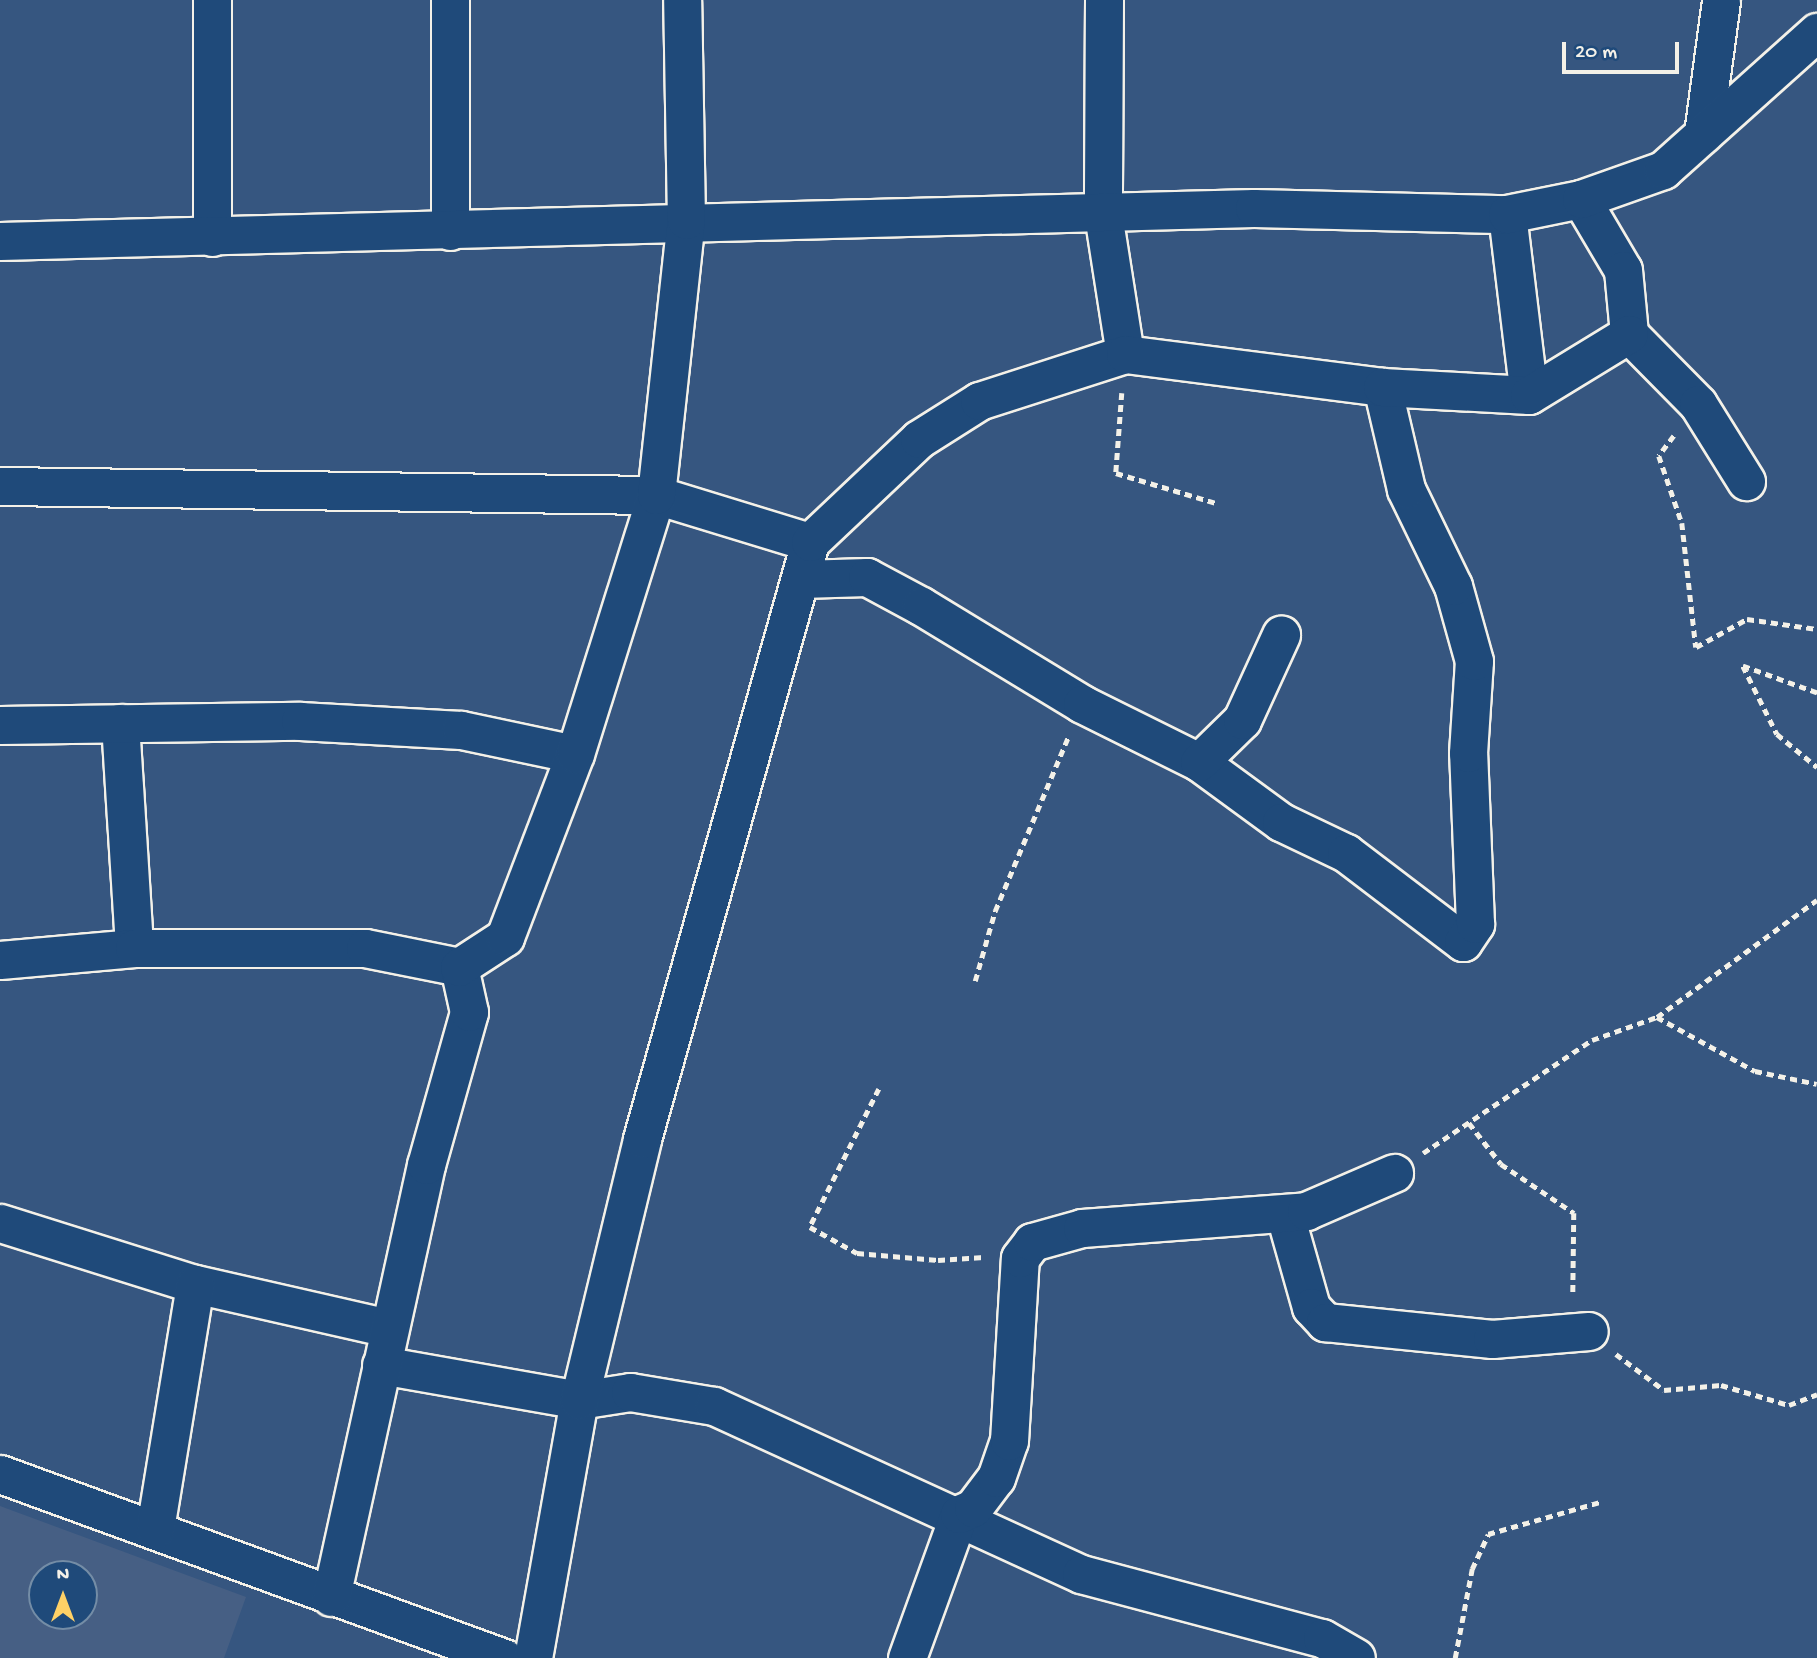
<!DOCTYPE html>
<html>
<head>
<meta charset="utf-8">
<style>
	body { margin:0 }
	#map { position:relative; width:1817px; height:1658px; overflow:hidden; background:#365680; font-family:"Gochi Hand",sans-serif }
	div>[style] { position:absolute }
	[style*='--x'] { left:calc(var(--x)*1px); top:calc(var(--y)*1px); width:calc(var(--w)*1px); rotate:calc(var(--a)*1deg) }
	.built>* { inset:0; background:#465f84 }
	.path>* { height:4.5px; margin-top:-2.25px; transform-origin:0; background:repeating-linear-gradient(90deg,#f4f1e8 0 7px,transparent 0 12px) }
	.roads { filter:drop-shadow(2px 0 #f4f1e8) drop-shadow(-2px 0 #f4f1e8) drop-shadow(0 2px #f4f1e8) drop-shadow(0 -2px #f4f1e8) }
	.minor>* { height:37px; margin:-18.5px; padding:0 18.5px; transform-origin:18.5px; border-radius:18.5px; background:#1f4a7a }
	span { translate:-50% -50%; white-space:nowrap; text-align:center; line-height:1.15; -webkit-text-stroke:7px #1f4a7a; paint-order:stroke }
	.north { position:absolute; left:28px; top:1560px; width:70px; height:70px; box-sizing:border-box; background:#1f4a7a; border:2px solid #748da6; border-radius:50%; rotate:0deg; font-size:19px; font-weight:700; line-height:28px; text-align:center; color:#f4f1e8 }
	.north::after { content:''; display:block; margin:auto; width:24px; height:32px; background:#ffd166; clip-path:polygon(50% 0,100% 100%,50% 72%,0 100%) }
	.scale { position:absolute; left:1562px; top:42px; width:117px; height:32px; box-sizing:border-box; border:4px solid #f4f1e8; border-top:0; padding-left:9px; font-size:21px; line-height:24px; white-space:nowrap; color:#f4f1e8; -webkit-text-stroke:5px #1f4a7a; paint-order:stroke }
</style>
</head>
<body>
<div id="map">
	<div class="built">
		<div style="clip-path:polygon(evenodd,0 1506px,246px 1597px,224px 1658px,0 1658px,0 1506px,42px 1574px,84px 1574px,84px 1616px,42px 1616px,42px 1574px)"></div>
	</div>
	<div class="path">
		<div style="--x:1122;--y:393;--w:80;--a:94.3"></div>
		<div style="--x:1116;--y:473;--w:104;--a:16.7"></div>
		<div style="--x:1674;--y:436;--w:25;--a:127"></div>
		<div style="--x:1659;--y:456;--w:71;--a:71.1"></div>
		<div style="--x:1682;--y:523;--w:125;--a:83.6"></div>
		<div style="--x:1696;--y:647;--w:58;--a:-28.8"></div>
		<div style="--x:1747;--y:619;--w:71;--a:8.1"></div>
		<div style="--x:1817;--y:693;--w:79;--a:-160"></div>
		<div style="--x:1743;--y:666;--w:76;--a:63.4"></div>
		<div style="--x:1777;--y:734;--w:52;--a:39.5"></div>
		<div style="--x:975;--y:981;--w:73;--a:-74.1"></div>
		<div style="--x:995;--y:911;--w:189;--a:-67.2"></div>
		<div style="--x:1657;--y:1017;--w:112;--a:28.9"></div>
		<div style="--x:1755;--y:1071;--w:63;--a:11.8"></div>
		<div style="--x:879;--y:1089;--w:154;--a:116.6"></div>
		<div style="--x:810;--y:1227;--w:54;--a:29"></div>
		<div style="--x:857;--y:1253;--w:81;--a:4.9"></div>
		<div style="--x:938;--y:1260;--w:46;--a:-3.7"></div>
		<div style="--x:1469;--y:1123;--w:52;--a:52"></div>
		<div style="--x:1501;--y:1164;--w:88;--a:33.9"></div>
		<div style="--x:1574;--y:1213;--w:81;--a:90.7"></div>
		<div style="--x:1423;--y:1153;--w:203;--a:-33.8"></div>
		<div style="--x:1592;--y:1040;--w:69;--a:-19.5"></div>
		<div style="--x:1657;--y:1017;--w:198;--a:-36.2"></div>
		<div style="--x:1616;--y:1354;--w:60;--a:36.9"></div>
		<div style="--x:1664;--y:1390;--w:57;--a:-5"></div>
		<div style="--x:1721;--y:1385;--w:71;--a:16.4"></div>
		<div style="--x:1789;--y:1405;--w:30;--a:-21"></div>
		<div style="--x:1455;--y:1658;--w:91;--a:-79.2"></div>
		<div style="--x:1472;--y:1569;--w:38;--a:-65"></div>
		<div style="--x:1488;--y:1534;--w:116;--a:-15.9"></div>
	</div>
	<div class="roads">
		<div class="minor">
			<div style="--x:212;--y:0;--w:237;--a:90"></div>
			<div style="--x:450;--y:0;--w:231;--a:90"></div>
			<div style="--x:1104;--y:0;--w:214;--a:90.3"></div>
			<div style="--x:1103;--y:214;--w:142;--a:81.1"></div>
			<div style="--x:1703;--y:134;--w:135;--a:-82.3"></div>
			<div style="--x:1581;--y:199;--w:82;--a:59.4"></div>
			<div style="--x:1623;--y:270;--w:64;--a:84.6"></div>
			<div style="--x:1629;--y:334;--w:98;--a:45.4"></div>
			<div style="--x:1698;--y:404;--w:91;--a:58.1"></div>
			<div style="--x:1507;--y:214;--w:182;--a:83.1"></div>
			<div style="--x:0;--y:241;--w:1254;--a:-1.51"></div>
			<div style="--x:1254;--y:208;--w:253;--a:1.4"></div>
			<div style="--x:1507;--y:214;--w:76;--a:-11.5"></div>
			<div style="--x:1581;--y:199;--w:87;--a:-19.5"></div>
			<div style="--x:1663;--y:170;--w:207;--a:-41.9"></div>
			<div style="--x:0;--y:486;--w:656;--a:0.79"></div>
			<div style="--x:656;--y:495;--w:161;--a:17"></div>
			<div style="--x:801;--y:579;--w:66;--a:-1.7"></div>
			<div style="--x:867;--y:577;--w:61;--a:28.2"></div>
			<div style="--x:921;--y:606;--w:188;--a:31.3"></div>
			<div style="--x:1082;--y:704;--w:131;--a:26.4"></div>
			<div style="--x:1199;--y:762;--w:102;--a:36.2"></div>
			<div style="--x:1281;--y:822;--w:72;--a:25.5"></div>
			<div style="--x:1346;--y:853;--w:147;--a:37.3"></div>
			<div style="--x:1463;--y:942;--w:22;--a:-56"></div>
			<div style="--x:1475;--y:924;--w:171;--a:-92.3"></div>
			<div style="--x:1468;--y:753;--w:92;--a:-86.3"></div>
			<div style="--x:1474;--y:661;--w:78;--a:-105.6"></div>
			<div style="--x:1453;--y:586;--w:108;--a:-115.9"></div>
			<div style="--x:1406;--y:489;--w:105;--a:-103.2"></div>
			<div style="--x:120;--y:723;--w:225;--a:86.4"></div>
			<div style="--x:0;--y:725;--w:300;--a:-0.8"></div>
			<div style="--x:300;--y:721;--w:161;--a:3.2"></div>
			<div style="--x:461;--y:730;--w:116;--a:11.9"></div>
			<div style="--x:1199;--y:762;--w:60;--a:-44.3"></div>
			<div style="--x:1242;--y:720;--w:94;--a:-65.4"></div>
			<div style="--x:0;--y:960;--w:135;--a:-5.1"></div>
			<div style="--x:134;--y:948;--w:231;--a:0"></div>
			<div style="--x:365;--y:948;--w:96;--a:11.4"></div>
			<div style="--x:1285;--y:1215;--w:96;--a:74.2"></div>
			<div style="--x:1311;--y:1307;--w:21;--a:47"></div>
			<div style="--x:1325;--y:1322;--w:168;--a:5.8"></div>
			<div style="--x:1492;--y:1339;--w:97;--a:-4.7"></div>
			<div style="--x:0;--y:1223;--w:204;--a:17.4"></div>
			<div style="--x:195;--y:1284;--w:198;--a:12.8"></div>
			<div style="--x:381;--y:1365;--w:201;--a:10"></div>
			<div style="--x:579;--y:1400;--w:52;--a:-8.9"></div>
			<div style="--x:630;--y:1392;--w:85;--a:9.5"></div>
			<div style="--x:714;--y:1406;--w:404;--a:24.6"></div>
			<div style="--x:1081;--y:1574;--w:249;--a:14.9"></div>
			<div style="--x:1322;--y:1638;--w:39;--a:30"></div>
			<div style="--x:0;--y:1474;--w:537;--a:20.06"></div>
			<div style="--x:155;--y:1529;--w:248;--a:-80.7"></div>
			<div style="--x:331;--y:1597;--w:442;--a:-77.6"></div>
			<div style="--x:426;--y:1165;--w:159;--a:-74.3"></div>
			<div style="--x:469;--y:1012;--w:46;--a:-102.5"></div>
			<div style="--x:459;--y:967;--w:55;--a:-33.1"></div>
			<div style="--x:505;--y:937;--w:196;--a:-69.1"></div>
			<div style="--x:575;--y:754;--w:271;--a:-72.6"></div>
			<div style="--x:656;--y:495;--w:277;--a:-83.8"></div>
			<div style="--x:686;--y:220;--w:220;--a:-91"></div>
			<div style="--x:533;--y:1658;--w:262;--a:-79.9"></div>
			<div style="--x:579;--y:1400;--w:268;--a:-76.4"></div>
			<div style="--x:642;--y:1139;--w:620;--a:-74.28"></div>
			<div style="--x:810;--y:542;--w:150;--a:-43.4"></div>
			<div style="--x:919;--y:439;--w:71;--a:-32.3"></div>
			<div style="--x:979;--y:401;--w:153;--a:-17.8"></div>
			<div style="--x:1125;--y:354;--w:259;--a:7.3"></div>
			<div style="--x:1382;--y:387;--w:147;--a:3.1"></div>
			<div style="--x:1529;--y:395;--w:117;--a:-31.4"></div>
			<div style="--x:907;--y:1658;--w:153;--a:-70.1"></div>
			<div style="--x:959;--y:1514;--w:15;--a:-23"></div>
			<div style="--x:973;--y:1508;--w:38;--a:-53"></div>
			<div style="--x:996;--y:1478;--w:39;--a:-71"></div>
			<div style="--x:1009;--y:1441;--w:183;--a:-86.6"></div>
			<div style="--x:1020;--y:1258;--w:20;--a:-53"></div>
			<div style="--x:1032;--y:1242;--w:52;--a:-15.6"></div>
			<div style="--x:1082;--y:1228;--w:225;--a:-4.3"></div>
			<div style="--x:1306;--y:1211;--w:96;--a:-23.4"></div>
		</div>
	</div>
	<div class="north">N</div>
	<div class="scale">20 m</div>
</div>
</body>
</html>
